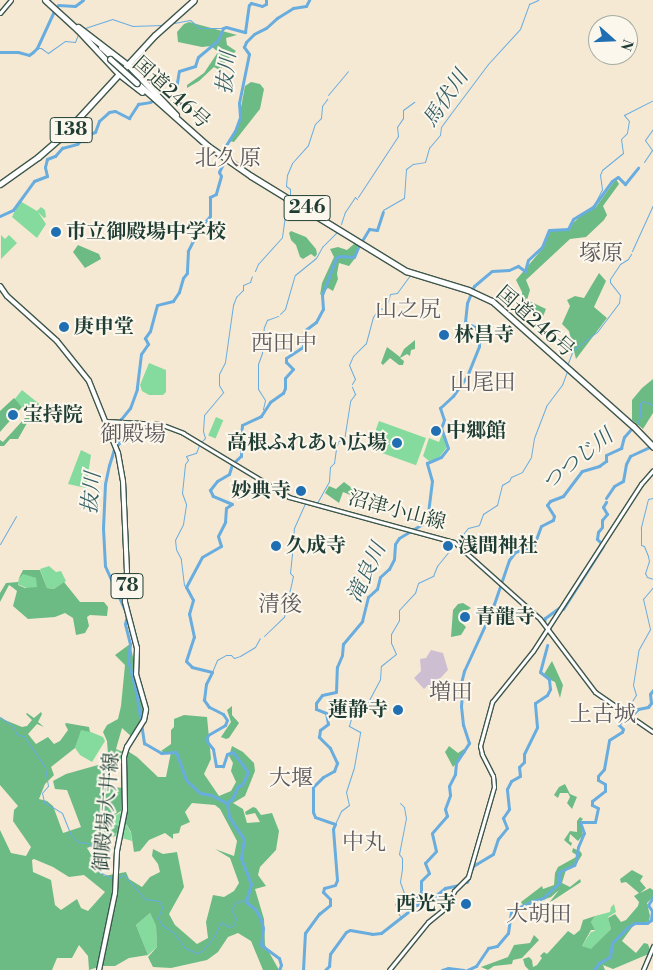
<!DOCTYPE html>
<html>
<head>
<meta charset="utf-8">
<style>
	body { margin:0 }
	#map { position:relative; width:653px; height:970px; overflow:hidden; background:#f6e9d4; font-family:"Libre Bodoni","Noto Serif JP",serif }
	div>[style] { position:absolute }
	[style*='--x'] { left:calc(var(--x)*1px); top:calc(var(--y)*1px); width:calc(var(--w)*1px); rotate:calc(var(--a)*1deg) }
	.industrial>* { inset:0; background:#cdbed2 }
	.green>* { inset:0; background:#85db9e; transform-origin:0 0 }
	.forest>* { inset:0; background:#6cbb85 }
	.stream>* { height:1px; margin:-0.5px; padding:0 0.5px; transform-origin:0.5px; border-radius:0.5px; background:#69addf }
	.river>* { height:3px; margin:-1.5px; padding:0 1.5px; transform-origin:1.5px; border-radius:1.5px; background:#69addf }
	.roads { filter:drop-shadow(1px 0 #3f574c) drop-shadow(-1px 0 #3f574c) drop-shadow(0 1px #3f574c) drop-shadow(0 -1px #3f574c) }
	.secondary>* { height:3px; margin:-1.5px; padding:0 1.5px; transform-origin:1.5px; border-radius:1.5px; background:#fff }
	.primary>* { height:4px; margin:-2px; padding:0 2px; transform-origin:2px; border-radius:2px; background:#fff }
	.highway>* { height:5px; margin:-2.5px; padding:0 2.5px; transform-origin:2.5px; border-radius:2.5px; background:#fff }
	.bridges { filter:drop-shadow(1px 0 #3f574c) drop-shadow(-1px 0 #3f574c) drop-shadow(0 1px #3f574c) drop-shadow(0 -1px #3f574c) }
	.highway-bridge>* { height:5px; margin:-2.5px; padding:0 2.5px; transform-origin:2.5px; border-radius:2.5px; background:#fff }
	.dots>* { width:14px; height:14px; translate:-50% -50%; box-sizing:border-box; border:2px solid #fbf7ec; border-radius:50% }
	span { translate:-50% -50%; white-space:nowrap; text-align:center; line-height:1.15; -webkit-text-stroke:4px #fbf7ec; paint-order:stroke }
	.shield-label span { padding:1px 4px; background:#fbf7ec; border:1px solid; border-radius:4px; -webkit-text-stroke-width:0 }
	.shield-label { font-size:19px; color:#1f3d34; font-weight:700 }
	.street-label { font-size:20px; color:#1f3d34 }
	.poi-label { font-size:20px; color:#1f3d34; font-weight:700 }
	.left { translate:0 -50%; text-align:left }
	.right { translate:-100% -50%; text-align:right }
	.water-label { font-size:21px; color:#355f67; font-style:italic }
	.quarter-label { font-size:22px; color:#5e595d }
	.north { position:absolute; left:588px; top:15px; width:50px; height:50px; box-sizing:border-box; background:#fbf7ec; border:1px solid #a3ada2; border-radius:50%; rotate:110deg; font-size:14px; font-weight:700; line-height:20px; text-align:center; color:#1f3d34 }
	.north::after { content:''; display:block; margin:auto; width:18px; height:22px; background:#1f6fb2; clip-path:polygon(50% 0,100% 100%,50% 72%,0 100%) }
</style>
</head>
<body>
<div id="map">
	<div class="industrial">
		<div style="clip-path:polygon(431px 650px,443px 653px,448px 670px,430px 689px,427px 686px,424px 689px,414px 678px,421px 671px,420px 659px,426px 658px)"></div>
	</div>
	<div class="green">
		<div style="clip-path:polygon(20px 201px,37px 211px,41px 207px,45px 210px,46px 217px,44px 218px,38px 212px,46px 224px,37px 238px,12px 217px)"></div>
		<div style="clip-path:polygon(1px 235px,5px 239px,9px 235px,17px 243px,1px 259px)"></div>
		<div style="clip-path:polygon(149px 363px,166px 370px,166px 392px,163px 395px,149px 395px,142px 391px,140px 385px)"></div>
		<div style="clip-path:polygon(22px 390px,43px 407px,31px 414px,14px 400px)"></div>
		<div style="left:216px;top:417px;width:8px;height:20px;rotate:23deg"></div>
		<div style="left:379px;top:421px;width:50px;height:29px;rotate:20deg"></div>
		<div style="clip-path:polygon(443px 432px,447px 447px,438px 459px,429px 461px,423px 456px,429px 438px,439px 442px)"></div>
		<div style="clip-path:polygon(81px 450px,91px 455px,86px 488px,68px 484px)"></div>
		<div style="clip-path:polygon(49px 566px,56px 572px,61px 571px,66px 581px,54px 589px,47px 588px,40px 569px)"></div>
		<div style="clip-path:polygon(22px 573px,37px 578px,37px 588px,29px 589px,17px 584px)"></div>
		<div style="clip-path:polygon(80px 730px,86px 730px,103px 737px,105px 741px,92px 762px,80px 755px,75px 748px)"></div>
		<div style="clip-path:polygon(125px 810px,124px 820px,131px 833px,132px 841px,115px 836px,119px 828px,108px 820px)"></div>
		<div style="clip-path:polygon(614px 904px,616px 912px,608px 917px,611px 929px,591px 950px,582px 946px,591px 932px,595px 931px,591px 922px,595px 916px,610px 912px,611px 907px)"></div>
		<div style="clip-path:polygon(150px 913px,156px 926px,157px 947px,148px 955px,136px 925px)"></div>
	</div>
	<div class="forest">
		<div style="clip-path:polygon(189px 22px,237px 35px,226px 38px,227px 45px,236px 51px,225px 62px,221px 71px,214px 67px,199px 81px,187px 88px,187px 85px,204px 73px,218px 52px,211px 46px,202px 47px,178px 42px,177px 32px,184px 24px)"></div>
		<div style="clip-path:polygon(251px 82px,260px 84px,264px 89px,260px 109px,234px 142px,229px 141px,237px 129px,245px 86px)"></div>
		<div style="clip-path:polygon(616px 179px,619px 184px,603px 206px,607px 215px,604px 220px,586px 237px,570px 239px,526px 280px,530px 290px,527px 300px,546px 309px,542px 319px,523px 302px,522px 292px,516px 280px,543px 248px,550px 231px,569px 231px,573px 223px,586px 211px,596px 207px)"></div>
		<div style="clip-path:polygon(291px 231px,306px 237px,316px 249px,317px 254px,315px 257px,311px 254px,303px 259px,300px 257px,296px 245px,291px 240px,289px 233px)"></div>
		<div style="clip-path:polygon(354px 244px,358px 245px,356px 257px,349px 266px,339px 263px,337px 274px,338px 279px,333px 291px,328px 288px,320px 295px,322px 283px,334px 257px,330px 249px,338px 247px,347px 250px)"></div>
		<div style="clip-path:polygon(78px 245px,99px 254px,101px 259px,85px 268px,73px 252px)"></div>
		<div style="clip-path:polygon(599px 273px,606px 281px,594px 307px,607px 318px,576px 359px,569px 331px,562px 324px,570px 306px,567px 300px,575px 296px,584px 298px)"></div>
		<div style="clip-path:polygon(415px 340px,415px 349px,411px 350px,410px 356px,407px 354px,400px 358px,404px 361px,403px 365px,399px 365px,390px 358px,383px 365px,381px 363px,387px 347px,400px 357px,404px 349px)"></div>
		<div style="clip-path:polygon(653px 379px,653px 413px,643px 429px,632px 420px,632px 400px,642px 388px)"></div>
		<div style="clip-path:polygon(14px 398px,22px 407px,0 432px,0 411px)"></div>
		<div style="clip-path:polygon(31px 416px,18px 439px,10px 439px,4px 446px,0 446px,0 440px,3px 442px,25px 418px)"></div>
		<div style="clip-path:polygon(344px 482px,352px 488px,355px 492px,353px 496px,343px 492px,339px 503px,325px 493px,329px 486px,336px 489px)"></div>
		<div style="clip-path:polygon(23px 570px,40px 570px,47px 588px,54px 589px,64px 582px,80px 602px,104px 602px,108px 607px,107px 616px,90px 615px,87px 617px,89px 626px,85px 633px,76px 635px,73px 618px,65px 613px,55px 617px,28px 619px,13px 606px,17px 591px,12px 587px,9px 585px,0 602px,0 593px,6px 583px,18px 582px,18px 585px,25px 588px,37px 587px,36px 578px,23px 574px,18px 580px)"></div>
		<div style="clip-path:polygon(463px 603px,471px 608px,461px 614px,459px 620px,466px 627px,461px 635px,451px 637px,453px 610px,458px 604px)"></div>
		<div style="clip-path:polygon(evenodd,130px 644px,145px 709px,143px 722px,133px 738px,122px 728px,116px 749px,123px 752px,124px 757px,126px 750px,137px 757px,158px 777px,166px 777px,171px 752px,165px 753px,161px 751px,171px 744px,171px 730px,174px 727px,174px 719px,184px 715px,207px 717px,211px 759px,204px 774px,219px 796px,231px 791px,236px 782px,231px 771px,233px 763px,229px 756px,232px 746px,243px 752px,254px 763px,255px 771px,245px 796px,233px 803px,243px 809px,247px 823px,260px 822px,255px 813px,246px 815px,245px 812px,253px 807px,256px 808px,261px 815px,272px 813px,279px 831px,276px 850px,260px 867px,258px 875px,266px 886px,255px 889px,264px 919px,265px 945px,279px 970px,263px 970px,251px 941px,238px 933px,228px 937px,218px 952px,207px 960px,171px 968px,153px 967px,148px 957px,157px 947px,156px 926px,150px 913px,136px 925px,148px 955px,129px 958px,115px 966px,101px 966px,89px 970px,88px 956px,79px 945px,72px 958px,57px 958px,52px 970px,0 970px,0 830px,11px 853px,26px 856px,31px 847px,13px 821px,14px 810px,18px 806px,0 785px,0 718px,22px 727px,27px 726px,32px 720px,26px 714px,27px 713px,34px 718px,41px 712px,42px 714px,38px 722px,44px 727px,37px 724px,28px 734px,36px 744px,48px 737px,54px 744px,60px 741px,68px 730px,65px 724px,66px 723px,89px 727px,90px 732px,81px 730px,75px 748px,51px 767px,54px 775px,45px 784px,39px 799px,47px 801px,53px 806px,63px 833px,81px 827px,67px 790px,55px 789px,53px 781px,66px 774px,105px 763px,108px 754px,107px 741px,103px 732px,107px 725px,118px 719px,121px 706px,125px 665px,115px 655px,130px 644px,116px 759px,122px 761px,127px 812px,124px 820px,131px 832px,134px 852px,140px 851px,149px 840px,165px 833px,173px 839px,173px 834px,179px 833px,181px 826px,190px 822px,185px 812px,192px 803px,215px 805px,220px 809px,237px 841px,234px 856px,215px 849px,230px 858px,239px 883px,234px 891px,224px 897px,213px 895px,206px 922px,208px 938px,197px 944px,175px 925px,169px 914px,184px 887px,177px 852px,163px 854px,153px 849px,152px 856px,158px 864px,160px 872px,150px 877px,142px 887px,129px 879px,126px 872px,104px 876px,87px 848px,115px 836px,119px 828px,115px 823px,108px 820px,125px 808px,124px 788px,111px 787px,107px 773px,116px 759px,130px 644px,34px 859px,53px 867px,69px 877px,84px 875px,105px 892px,88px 911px,81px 908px,77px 899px,61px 910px,55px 905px,51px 880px,33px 872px,32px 860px,34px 859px)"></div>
		<div style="clip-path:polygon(552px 661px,563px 685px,560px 698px,555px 682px,546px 678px,544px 674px)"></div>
		<div style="clip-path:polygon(232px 706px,232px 715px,239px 723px,229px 738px,226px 739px,221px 737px,231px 722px,227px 710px)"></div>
		<div style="clip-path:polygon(449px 746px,458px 753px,464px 749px,466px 752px,453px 767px,445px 752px)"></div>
		<div style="clip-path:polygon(565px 784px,570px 794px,577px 797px,572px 809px,567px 803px,570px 797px,568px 793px,560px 793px,558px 798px,554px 795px,559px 787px)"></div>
		<div style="clip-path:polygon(580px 817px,583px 819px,580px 822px,583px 835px,578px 841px,570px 834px,569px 841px,572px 843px,571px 846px,564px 840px,570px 831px,577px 832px,577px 821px)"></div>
		<div style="clip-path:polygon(573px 848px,581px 852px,582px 855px,575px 866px,566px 870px,562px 883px,570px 887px,580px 879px,581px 882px,549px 903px,559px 890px,551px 897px,524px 907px,521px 902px,542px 886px,543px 889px,554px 885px,555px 873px,558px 867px,578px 856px,572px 852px)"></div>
		<div style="clip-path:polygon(632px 870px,643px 876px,640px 881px,646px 888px,640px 893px,650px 888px,653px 890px,653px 897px,647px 903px,650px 916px,649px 921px,645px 923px,636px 922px,622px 941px,636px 953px,644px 943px,648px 944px,651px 953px,613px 969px,603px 965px,605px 970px,529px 970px,525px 966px,523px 959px,529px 957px,532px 960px,533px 967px,537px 965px,542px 958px,540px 956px,544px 952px,547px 954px,568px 931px,574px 935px,580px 930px,583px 920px,595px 916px,591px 922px,595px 930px,591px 930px,582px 946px,591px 949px,611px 929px,608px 918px,615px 914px,621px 922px,626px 920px,638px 906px,639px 902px,634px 896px,639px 893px,626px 882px,621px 883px,620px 879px)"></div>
		<div style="clip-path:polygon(534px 935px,539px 940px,522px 958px,513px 960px,512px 964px,494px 966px,488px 970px,481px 967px,508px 957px,514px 945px,530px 943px)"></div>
	</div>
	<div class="stream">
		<div style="--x:1;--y:9;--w:11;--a:-52"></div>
		<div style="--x:174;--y:23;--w:16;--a:-11"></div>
		<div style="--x:190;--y:20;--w:13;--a:39"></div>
		<div style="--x:200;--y:28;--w:23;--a:0"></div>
		<div style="--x:85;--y:28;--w:28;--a:-18"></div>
		<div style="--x:112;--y:19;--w:21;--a:19"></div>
		<div style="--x:132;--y:26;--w:30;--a:-2"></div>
		<div style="--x:37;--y:48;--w:4;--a:0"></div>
		<div style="--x:41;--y:48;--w:9;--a:36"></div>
		<div style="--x:48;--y:53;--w:21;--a:-35"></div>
		<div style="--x:65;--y:41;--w:10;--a:6"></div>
		<div style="--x:75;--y:42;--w:9;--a:-69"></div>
		<div style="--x:328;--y:95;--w:31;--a:-50"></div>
		<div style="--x:644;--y:162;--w:14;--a:-56"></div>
		<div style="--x:652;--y:150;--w:12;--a:-125"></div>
		<div style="--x:645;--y:140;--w:14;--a:-54"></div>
		<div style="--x:290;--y:195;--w:6;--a:-90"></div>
		<div style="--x:290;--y:189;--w:5;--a:-143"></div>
		<div style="--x:286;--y:186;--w:11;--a:-85"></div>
		<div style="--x:287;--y:175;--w:13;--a:-67"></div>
		<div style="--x:292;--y:163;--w:24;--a:-48"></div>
		<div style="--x:308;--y:145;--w:22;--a:-72"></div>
		<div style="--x:315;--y:124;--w:8;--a:-45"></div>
		<div style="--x:321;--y:118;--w:12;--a:-85"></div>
		<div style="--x:322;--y:106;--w:9;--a:-54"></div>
		<div style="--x:358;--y:197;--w:73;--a:-56.7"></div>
		<div style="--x:398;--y:136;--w:9;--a:-96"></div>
		<div style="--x:397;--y:127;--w:11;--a:-56"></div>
		<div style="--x:403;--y:118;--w:8;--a:-90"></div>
		<div style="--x:403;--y:110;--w:14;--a:-36"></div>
		<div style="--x:593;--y:207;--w:20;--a:-63"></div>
		<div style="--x:602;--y:189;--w:14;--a:-98"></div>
		<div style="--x:600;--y:175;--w:5;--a:-68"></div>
		<div style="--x:602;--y:170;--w:27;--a:-39"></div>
		<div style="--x:623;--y:153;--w:14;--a:-98"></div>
		<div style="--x:621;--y:139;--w:8;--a:-45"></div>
		<div style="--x:627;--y:133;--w:12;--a:-81"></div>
		<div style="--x:629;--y:121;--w:8;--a:-130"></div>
		<div style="--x:624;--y:115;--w:33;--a:-27"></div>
		<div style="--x:383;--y:210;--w:24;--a:-30"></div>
		<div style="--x:404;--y:198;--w:29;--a:-86"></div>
		<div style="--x:406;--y:169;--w:9;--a:-36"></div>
		<div style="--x:413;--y:164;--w:12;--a:-9"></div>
		<div style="--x:425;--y:162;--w:15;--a:-74"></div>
		<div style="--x:429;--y:148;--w:17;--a:-50"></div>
		<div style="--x:440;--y:135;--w:8;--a:-83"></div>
		<div style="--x:441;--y:127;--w:14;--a:-54"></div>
		<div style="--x:449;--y:116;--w:65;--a:-53.1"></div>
		<div style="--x:488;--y:64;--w:47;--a:-47.6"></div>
		<div style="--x:520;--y:29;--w:27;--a:-70"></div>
		<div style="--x:529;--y:4;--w:10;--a:-24"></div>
		<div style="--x:341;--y:224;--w:13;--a:-72"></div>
		<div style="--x:345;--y:212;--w:18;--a:-56"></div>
		<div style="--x:355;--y:197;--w:3;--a:45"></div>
		<div style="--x:632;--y:251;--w:51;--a:-65.5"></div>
		<div style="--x:255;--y:271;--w:8;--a:-67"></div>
		<div style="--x:258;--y:264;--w:36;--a:-48"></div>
		<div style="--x:282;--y:237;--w:36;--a:-82"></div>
		<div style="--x:387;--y:304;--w:10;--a:-73"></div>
		<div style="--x:390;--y:294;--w:7;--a:-8"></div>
		<div style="--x:397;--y:293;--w:22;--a:-54"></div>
		<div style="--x:280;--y:314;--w:7;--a:-45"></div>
		<div style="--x:285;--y:309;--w:35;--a:-74"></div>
		<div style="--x:295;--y:275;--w:27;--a:-39"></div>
		<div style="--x:316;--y:258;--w:13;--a:-61"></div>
		<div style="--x:322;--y:247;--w:20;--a:-45"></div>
		<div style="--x:568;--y:363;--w:14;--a:-69"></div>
		<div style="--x:573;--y:350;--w:30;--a:-37"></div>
		<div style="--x:597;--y:332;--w:36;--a:-53"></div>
		<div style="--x:619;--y:303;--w:8;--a:-83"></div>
		<div style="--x:620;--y:295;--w:16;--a:-128"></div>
		<div style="--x:610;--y:282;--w:3;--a:-90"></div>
		<div style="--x:610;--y:279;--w:18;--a:-56"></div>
		<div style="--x:620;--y:264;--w:9;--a:-32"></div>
		<div style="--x:628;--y:259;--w:6;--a:-59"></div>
		<div style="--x:352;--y:384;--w:6;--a:-59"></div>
		<div style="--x:355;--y:379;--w:15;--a:-113"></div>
		<div style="--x:349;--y:365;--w:10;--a:-66"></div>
		<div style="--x:353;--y:356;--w:18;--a:-45"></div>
		<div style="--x:366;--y:343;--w:27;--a:-75"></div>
		<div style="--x:373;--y:317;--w:11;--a:-56"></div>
		<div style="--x:379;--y:308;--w:4;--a:14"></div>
		<div style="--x:383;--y:309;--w:4;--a:-45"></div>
		<div style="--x:265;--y:411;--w:3;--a:-135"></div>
		<div style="--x:263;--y:409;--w:9;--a:-77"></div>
		<div style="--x:265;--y:400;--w:13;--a:-122"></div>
		<div style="--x:258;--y:389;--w:25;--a:-90"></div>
		<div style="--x:258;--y:364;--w:12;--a:-70"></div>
		<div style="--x:262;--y:353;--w:26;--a:-86"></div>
		<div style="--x:264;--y:327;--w:8;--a:-67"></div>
		<div style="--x:267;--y:320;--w:12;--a:-20"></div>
		<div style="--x:637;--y:424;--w:9;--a:-69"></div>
		<div style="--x:640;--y:416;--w:13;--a:-90"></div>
		<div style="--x:640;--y:403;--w:4;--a:-34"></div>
		<div style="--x:643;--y:401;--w:11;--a:22"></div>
		<div style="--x:200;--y:443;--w:7;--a:-45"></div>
		<div style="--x:205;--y:438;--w:7;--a:-106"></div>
		<div style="--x:203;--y:431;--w:16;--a:-86"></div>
		<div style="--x:204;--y:415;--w:30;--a:-50"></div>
		<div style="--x:223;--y:392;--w:8;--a:-120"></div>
		<div style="--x:219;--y:385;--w:11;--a:-90"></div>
		<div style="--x:219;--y:374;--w:13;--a:-63"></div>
		<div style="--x:225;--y:362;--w:58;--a:-82"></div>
		<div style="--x:233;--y:305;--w:9;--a:-69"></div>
		<div style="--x:236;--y:297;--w:10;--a:-45"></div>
		<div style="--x:243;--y:290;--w:5;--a:-90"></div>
		<div style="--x:243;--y:285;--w:8;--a:-23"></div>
		<div style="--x:250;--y:282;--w:6;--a:-72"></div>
		<div style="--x:337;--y:445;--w:4;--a:-76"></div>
		<div style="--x:338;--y:441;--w:6;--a:-9"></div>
		<div style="--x:344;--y:440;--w:39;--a:-81"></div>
		<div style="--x:350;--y:401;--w:9;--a:-54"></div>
		<div style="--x:355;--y:394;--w:8;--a:-113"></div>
		<div style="--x:653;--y:498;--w:5;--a:169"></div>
		<div style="--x:648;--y:499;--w:30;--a:104"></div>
		<div style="--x:641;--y:528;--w:17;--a:90"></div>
		<div style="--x:641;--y:545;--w:3;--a:18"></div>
		<div style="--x:644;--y:546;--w:11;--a:68"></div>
		<div style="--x:648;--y:556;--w:5;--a:79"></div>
		<div style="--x:649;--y:561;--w:13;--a:108"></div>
		<div style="--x:645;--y:573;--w:4;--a:63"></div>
		<div style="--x:647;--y:577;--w:6;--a:18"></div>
		<div style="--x:317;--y:503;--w:25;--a:-61"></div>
		<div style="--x:329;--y:481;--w:14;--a:-86"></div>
		<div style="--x:330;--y:467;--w:6;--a:-45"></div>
		<div style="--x:334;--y:463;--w:15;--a:-82"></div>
		<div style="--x:457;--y:542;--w:18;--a:-52"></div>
		<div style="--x:468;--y:528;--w:11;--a:-15"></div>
		<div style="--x:479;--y:525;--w:12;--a:-70"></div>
		<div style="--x:483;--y:514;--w:17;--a:-33"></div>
		<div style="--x:497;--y:505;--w:21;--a:-76"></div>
		<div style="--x:502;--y:485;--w:8;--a:-30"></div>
		<div style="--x:509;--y:481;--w:4;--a:-63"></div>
		<div style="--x:511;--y:477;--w:12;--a:-24"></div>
		<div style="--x:522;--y:472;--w:17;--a:-59"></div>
		<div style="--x:531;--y:457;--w:19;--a:-81"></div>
		<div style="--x:534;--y:438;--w:34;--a:-69"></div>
		<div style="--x:546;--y:406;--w:26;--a:-53"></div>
		<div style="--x:562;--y:385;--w:15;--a:-70"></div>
		<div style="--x:0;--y:544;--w:32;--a:-60"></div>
		<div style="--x:186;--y:587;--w:3;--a:-135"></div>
		<div style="--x:184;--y:585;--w:26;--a:-97"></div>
		<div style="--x:181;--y:559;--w:11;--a:-117"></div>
		<div style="--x:176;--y:549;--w:9;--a:-96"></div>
		<div style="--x:175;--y:540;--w:18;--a:-63"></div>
		<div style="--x:183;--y:524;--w:20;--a:-81"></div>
		<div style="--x:186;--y:504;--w:12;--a:-110"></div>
		<div style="--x:182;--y:493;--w:29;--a:-84"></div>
		<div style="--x:185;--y:464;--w:5;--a:-53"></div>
		<div style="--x:188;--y:460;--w:4;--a:-117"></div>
		<div style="--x:186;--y:456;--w:10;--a:-17"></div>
		<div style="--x:196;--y:453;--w:9;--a:-69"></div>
		<div style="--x:264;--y:636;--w:28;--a:-44"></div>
		<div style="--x:284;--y:617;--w:42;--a:-77.6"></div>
		<div style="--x:293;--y:576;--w:4;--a:-135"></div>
		<div style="--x:290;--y:573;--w:20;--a:-84"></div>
		<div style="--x:292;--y:553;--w:4;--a:-124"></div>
		<div style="--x:290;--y:550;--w:6;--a:-59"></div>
		<div style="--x:293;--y:545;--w:17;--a:-87"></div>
		<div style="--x:294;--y:528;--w:27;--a:-66"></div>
		<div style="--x:212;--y:672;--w:13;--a:-67"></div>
		<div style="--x:217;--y:660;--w:10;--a:-29"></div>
		<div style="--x:226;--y:655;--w:5;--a:0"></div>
		<div style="--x:231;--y:655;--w:4;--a:45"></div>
		<div style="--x:234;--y:658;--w:6;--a:-18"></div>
		<div style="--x:240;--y:656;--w:17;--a:-31"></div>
		<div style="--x:255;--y:647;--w:10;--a:-61"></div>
		<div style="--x:0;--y:717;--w:16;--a:35"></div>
		<div style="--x:13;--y:726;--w:10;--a:66"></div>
		<div style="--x:17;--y:735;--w:7;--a:8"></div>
		<div style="--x:24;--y:736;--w:37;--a:56"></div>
		<div style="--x:45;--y:767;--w:19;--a:81"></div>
		<div style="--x:48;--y:786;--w:9;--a:131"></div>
		<div style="--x:42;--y:793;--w:9;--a:77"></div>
		<div style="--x:44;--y:802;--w:21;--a:31"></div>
		<div style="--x:62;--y:813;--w:24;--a:68"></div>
		<div style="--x:71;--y:835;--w:10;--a:45"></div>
		<div style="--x:78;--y:842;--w:10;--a:6"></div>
		<div style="--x:88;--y:843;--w:7;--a:45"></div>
		<div style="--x:93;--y:848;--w:25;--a:76"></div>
		<div style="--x:99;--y:872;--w:17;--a:25"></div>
		<div style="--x:621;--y:720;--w:8;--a:-45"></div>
		<div style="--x:627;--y:714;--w:8;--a:-76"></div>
		<div style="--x:629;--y:706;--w:13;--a:-58"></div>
		<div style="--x:636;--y:695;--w:10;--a:-107"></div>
		<div style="--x:633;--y:685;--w:36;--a:-81"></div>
		<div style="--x:639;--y:649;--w:23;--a:-61"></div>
		<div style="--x:650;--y:629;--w:31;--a:-103"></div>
		<div style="--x:643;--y:599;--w:16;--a:-50"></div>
		<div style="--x:400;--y:803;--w:6;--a:45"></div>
		<div style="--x:404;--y:807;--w:11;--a:80"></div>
		<div style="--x:406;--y:818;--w:37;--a:101"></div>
		<div style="--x:399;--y:854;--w:5;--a:53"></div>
		<div style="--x:402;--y:858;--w:11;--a:90"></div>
		<div style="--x:402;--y:869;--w:13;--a:99"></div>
		<div style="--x:400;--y:882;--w:12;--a:70"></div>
		<div style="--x:404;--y:893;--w:14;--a:129"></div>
		<div style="--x:395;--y:904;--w:16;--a:68"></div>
		<div style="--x:335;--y:824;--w:14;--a:-65"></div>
		<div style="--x:341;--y:811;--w:10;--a:-37"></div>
		<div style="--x:349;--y:805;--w:13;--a:-103"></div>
		<div style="--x:346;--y:792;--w:26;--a:-72"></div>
		<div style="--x:354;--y:767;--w:36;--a:-80"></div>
		<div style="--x:360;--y:732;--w:13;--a:-151"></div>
		<div style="--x:349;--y:726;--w:11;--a:-75"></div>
		<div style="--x:352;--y:715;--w:4;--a:-117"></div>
		<div style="--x:350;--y:711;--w:20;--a:-27"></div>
		<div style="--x:368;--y:702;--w:26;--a:-62"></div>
		<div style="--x:380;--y:679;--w:13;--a:-86"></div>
		<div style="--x:381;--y:666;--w:19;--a:-39"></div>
		<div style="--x:396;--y:654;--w:12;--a:-114"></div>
		<div style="--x:391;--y:643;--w:9;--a:-90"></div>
		<div style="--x:391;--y:634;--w:16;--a:-60"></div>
		<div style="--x:399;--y:620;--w:10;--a:-90"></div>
		<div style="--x:399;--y:610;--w:23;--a:-47"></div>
		<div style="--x:415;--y:593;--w:10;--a:-73"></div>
		<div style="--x:418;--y:583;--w:17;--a:-25"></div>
		<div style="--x:433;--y:576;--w:11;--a:-68"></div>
		<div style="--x:437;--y:566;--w:27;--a:-51"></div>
		<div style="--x:118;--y:878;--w:7;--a:-27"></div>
		<div style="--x:124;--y:875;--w:32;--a:49"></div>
		<div style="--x:145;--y:899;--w:14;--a:8"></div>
		<div style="--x:159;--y:901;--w:7;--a:63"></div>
		<div style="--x:162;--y:907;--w:12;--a:110"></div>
		<div style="--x:158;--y:918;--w:8;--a:60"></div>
		<div style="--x:162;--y:925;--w:14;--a:34"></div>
		<div style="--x:174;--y:933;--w:19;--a:54"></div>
		<div style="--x:185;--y:948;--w:13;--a:23"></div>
		<div style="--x:197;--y:953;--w:5;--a:-22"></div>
		<div style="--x:202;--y:951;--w:17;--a:-50"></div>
		<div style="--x:213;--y:938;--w:18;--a:-63"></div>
		<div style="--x:221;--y:922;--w:9;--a:32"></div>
		<div style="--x:229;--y:927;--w:4;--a:-14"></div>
		<div style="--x:233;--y:926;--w:8;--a:-67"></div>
		<div style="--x:236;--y:919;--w:11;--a:-117"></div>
		<div style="--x:231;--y:909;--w:9;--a:-54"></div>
		<div style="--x:236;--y:902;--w:10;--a:-11"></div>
		<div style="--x:652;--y:911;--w:1;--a:-45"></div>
	</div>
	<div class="river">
		<div style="--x:58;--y:5;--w:17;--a:3"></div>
		<div style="--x:75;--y:6;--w:10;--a:-37"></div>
		<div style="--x:0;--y:52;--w:18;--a:0"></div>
		<div style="--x:18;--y:52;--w:11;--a:15"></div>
		<div style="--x:29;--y:55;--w:5;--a:-37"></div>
		<div style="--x:33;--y:52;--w:6;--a:-45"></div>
		<div style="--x:37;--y:48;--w:41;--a:-65.3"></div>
		<div style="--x:223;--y:150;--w:22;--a:-58"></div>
		<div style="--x:235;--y:131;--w:15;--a:-70"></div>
		<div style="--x:240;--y:117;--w:14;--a:-94"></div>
		<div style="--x:239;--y:103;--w:50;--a:-78.5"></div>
		<div style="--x:249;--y:54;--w:9;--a:-126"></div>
		<div style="--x:244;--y:47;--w:5;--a:-68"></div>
		<div style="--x:246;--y:42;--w:11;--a:-45"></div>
		<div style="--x:254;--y:34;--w:13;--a:-27"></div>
		<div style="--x:266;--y:28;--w:15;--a:-42"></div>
		<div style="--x:277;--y:18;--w:19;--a:-32"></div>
		<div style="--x:293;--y:8;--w:13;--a:-9"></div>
		<div style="--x:306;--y:6;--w:7;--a:-63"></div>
		<div style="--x:224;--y:162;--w:11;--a:117"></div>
		<div style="--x:219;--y:172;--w:4;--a:63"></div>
		<div style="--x:221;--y:176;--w:19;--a:106"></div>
		<div style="--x:216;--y:194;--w:7;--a:153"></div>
		<div style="--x:210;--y:197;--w:19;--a:90"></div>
		<div style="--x:210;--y:216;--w:15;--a:132"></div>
		<div style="--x:200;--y:227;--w:27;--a:117"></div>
		<div style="--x:188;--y:251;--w:22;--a:93"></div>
		<div style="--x:187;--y:273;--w:6;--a:129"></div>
		<div style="--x:183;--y:278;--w:15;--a:106"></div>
		<div style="--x:179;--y:292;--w:11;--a:124"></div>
		<div style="--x:173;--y:301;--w:16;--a:166"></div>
		<div style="--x:157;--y:305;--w:27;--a:105"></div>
		<div style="--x:150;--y:331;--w:9;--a:126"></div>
		<div style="--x:145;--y:338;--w:7;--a:63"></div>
		<div style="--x:148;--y:344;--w:12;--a:125"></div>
		<div style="--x:141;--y:354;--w:35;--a:97"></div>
		<div style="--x:137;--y:389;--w:20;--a:110"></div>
		<div style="--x:130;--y:408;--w:14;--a:129"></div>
		<div style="--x:121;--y:419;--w:24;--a:95"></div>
		<div style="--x:119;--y:443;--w:8;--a:130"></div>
		<div style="--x:114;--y:449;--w:17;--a:107"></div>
		<div style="--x:109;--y:465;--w:19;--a:102"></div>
		<div style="--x:105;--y:484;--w:44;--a:92.6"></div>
		<div style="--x:103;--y:528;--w:38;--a:87"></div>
		<div style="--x:105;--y:566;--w:54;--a:65.8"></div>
		<div style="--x:127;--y:615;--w:9;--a:103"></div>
		<div style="--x:125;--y:624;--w:21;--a:76"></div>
		<div style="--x:130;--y:644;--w:16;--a:97"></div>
		<div style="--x:128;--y:660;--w:38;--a:76"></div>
		<div style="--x:137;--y:697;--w:47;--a:81.3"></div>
		<div style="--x:144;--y:743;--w:20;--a:30"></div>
		<div style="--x:161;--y:753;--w:15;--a:-4"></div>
		<div style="--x:176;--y:752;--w:30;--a:70"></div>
		<div style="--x:186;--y:780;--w:19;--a:43"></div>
		<div style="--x:200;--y:793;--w:11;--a:10"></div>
		<div style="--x:211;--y:795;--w:18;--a:27"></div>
		<div style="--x:0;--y:216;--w:14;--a:-25"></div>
		<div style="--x:13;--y:210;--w:36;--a:-54"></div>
		<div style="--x:34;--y:181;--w:14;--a:-21"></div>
		<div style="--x:47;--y:176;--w:9;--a:-103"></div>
		<div style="--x:45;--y:167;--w:8;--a:-76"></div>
		<div style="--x:47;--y:159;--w:9;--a:-21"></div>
		<div style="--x:55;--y:156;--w:11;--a:-49"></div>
		<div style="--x:62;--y:148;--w:16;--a:-15"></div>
		<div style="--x:77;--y:144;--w:11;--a:-45"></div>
		<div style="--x:85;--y:136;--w:11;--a:-22"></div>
		<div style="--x:95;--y:132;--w:12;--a:-70"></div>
		<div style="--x:99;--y:121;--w:13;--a:-42"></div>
		<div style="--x:109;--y:112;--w:6;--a:-9"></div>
		<div style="--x:115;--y:111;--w:16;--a:27"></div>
		<div style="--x:129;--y:118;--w:17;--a:-57"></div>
		<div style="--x:138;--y:104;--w:12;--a:-9"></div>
		<div style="--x:150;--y:102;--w:29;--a:-27"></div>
		<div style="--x:176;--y:89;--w:18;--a:-81"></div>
		<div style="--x:179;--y:71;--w:17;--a:-17"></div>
		<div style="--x:195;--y:66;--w:9;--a:-72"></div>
		<div style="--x:198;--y:57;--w:26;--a:-40"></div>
		<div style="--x:218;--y:40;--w:13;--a:-67"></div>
		<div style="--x:223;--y:28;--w:3;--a:-18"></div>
		<div style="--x:226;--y:27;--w:20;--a:15"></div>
		<div style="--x:245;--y:32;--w:27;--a:-82"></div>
		<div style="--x:249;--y:5;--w:3;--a:-45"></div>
		<div style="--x:251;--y:3;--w:11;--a:15"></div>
		<div style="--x:262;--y:6;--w:4;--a:-27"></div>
		<div style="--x:266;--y:4;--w:4;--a:-90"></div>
		<div style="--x:363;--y:239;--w:12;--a:-59"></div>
		<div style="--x:369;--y:229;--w:8;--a:7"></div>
		<div style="--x:377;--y:230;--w:19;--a:-72"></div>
		<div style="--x:606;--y:498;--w:14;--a:-56"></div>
		<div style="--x:614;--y:486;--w:10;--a:-29"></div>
		<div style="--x:623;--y:481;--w:17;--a:-80"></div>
		<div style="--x:626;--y:464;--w:9;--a:-63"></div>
		<div style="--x:630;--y:456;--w:23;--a:-25"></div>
		<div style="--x:601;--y:543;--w:6;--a:-135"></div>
		<div style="--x:597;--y:539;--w:7;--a:-82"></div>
		<div style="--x:598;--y:532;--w:6;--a:-51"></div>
		<div style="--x:602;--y:527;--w:7;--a:-90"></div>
		<div style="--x:602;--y:520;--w:8;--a:-50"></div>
		<div style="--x:607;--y:514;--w:8;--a:-120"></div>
		<div style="--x:603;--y:507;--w:6;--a:-59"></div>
		<div style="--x:544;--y:622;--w:4;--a:-76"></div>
		<div style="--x:545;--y:618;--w:17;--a:-36"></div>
		<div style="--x:559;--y:608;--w:4;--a:14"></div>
		<div style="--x:563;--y:609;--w:75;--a:-57.6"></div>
		<div style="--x:227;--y:803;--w:6;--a:-39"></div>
		<div style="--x:232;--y:799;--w:14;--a:-65"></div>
		<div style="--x:238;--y:786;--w:4;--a:-14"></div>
		<div style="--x:242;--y:785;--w:14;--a:-65"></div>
		<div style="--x:248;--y:772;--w:25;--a:-127"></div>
		<div style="--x:233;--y:752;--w:6;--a:162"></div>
		<div style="--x:227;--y:754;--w:13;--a:108"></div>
		<div style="--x:223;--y:766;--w:7;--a:180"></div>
		<div style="--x:216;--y:766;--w:17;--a:-100"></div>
		<div style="--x:213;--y:749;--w:11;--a:-128"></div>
		<div style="--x:206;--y:740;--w:5;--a:-68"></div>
		<div style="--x:208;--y:735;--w:20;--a:-30"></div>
		<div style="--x:225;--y:725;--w:5;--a:-68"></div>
		<div style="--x:227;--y:720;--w:7;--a:-124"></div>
		<div style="--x:223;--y:714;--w:16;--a:-153"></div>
		<div style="--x:209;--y:707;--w:9;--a:-126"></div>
		<div style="--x:204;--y:700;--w:16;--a:-83"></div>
		<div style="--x:206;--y:684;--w:13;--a:-63"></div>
		<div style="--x:212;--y:672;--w:21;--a:-166"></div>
		<div style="--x:192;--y:667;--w:8;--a:-135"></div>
		<div style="--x:186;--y:661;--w:25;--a:-72"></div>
		<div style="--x:194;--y:637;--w:24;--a:-102"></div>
		<div style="--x:189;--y:614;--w:15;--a:-74"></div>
		<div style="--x:193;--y:600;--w:15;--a:-118"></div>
		<div style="--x:186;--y:587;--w:34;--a:-62"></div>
		<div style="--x:202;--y:557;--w:22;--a:-30"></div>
		<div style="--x:221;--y:546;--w:10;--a:-107"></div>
		<div style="--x:218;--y:536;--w:16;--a:-63"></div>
		<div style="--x:225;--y:522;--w:14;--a:-86"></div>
		<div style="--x:226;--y:508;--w:7;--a:-34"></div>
		<div style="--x:232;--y:504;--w:21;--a:-157"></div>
		<div style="--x:213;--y:496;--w:7;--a:-117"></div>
		<div style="--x:210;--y:490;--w:11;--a:-52"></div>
		<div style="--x:217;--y:481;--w:14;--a:-30"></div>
		<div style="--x:229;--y:474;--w:10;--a:-73"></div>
		<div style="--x:232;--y:464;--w:12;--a:-42"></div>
		<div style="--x:241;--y:456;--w:7;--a:-90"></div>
		<div style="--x:241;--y:449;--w:10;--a:-143"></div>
		<div style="--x:233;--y:443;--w:4;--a:-90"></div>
		<div style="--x:233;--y:439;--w:9;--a:-27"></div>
		<div style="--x:241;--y:435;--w:10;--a:-84"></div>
		<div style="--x:242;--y:425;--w:21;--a:-25"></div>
		<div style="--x:261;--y:416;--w:17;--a:-57"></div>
		<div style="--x:270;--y:402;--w:16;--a:-35"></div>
		<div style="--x:283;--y:393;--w:5;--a:-68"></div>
		<div style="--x:285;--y:388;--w:10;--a:-90"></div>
		<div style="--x:285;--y:378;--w:12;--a:-48"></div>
		<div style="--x:293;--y:369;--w:10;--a:-135"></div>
		<div style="--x:286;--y:362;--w:4;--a:-90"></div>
		<div style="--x:286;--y:358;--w:20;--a:-33"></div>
		<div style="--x:303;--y:347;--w:16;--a:-86"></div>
		<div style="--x:304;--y:331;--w:15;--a:-37"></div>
		<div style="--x:316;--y:322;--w:15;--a:-62"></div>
		<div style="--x:323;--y:309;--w:14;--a:-94"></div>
		<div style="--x:322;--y:295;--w:40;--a:-69"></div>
		<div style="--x:336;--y:258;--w:4;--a:-27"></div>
		<div style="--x:340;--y:256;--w:14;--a:4"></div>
		<div style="--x:354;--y:257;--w:13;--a:-67"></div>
		<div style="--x:227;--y:803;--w:14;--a:82"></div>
		<div style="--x:229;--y:817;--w:27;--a:56"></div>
		<div style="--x:244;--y:839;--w:19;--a:99"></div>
		<div style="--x:241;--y:858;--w:28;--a:69"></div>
		<div style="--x:251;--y:884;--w:19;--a:106"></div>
		<div style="--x:246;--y:902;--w:11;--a:38"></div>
		<div style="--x:255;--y:909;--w:9;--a:58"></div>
		<div style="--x:260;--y:917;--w:11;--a:75"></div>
		<div style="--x:263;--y:928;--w:17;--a:97"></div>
		<div style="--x:261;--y:945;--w:22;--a:36"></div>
		<div style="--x:279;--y:958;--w:7;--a:74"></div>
		<div style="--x:281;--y:965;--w:5;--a:112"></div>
		<div style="--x:472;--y:869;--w:3;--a:-72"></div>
		<div style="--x:473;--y:866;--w:23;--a:-31"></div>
		<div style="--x:493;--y:854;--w:16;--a:-72"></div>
		<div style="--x:498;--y:839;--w:14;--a:-51"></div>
		<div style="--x:507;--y:828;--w:11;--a:-112"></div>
		<div style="--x:503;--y:818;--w:11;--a:-56"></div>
		<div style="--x:509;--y:809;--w:20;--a:-96"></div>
		<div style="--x:507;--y:789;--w:9;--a:-63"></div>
		<div style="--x:511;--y:781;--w:10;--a:-29"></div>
		<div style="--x:520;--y:776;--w:9;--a:-96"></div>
		<div style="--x:519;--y:767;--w:7;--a:-45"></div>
		<div style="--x:524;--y:762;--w:8;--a:-90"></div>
		<div style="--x:524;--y:754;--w:30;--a:-64"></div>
		<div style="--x:537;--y:727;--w:24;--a:-95"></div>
		<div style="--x:535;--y:703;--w:14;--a:-34"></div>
		<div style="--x:547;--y:695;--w:7;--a:-63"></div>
		<div style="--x:550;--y:689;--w:10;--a:-96"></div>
		<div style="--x:549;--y:679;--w:11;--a:-142"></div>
		<div style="--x:540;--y:672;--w:28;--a:-75"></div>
		<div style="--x:467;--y:882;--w:8;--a:-67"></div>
		<div style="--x:413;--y:906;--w:17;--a:-17"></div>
		<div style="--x:429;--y:901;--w:21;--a:-39"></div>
		<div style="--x:445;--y:888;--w:14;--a:-12"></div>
		<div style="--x:303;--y:970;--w:37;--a:-87"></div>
		<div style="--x:305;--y:933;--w:24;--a:-54"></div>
		<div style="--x:319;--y:914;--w:14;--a:-39"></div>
		<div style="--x:330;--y:905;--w:6;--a:-90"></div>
		<div style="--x:330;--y:899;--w:10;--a:-135"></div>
		<div style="--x:323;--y:892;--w:4;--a:-76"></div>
		<div style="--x:324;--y:888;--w:11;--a:-15"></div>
		<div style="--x:335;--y:885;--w:5;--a:-68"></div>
		<div style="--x:337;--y:880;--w:51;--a:-94.5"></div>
		<div style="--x:333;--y:829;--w:5;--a:-68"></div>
		<div style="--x:335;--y:824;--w:21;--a:-161"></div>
		<div style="--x:315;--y:817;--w:5;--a:-112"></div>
		<div style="--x:313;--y:812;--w:25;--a:-90"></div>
		<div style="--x:313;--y:787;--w:14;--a:-45"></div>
		<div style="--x:323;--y:777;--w:13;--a:-29"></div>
		<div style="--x:334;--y:771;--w:9;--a:-69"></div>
		<div style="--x:337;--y:763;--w:17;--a:-115"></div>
		<div style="--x:330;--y:748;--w:16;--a:-135"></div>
		<div style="--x:319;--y:737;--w:7;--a:-82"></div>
		<div style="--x:320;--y:730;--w:10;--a:-37"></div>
		<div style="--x:328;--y:724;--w:11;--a:-100"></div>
		<div style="--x:326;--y:713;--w:11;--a:-158"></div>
		<div style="--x:316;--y:709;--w:6;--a:-90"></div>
		<div style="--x:316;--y:703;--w:10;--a:-53"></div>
		<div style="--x:322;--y:695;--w:14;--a:-12"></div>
		<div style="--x:336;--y:692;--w:25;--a:-88"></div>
		<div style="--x:337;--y:667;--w:13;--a:-67"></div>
		<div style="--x:342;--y:655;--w:11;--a:-85"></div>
		<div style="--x:343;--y:644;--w:30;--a:-50"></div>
		<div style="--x:362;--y:621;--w:25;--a:-76"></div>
		<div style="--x:368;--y:597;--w:12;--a:-42"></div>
		<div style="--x:377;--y:589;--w:12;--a:-76"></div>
		<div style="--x:380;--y:577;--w:12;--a:-42"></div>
		<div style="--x:389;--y:569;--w:11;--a:-63"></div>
		<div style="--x:394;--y:559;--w:15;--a:-86"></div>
		<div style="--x:395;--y:544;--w:7;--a:-56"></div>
		<div style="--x:399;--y:538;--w:33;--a:-31"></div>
		<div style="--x:427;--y:521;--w:40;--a:-82.9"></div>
		<div style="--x:432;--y:481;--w:19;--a:-106"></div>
		<div style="--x:427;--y:463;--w:15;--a:-23"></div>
		<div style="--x:441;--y:457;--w:11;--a:-52"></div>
		<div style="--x:448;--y:448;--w:21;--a:-109"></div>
		<div style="--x:441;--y:428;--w:9;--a:-69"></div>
		<div style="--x:444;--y:420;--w:13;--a:-108"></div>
		<div style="--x:440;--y:408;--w:18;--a:-43"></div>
		<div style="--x:453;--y:396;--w:24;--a:-55"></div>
		<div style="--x:467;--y:376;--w:32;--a:-68"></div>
		<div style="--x:479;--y:346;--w:9;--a:-90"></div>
		<div style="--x:479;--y:337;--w:11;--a:-112"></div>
		<div style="--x:475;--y:327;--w:11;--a:-153"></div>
		<div style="--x:465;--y:322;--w:19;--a:-84"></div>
		<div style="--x:467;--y:303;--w:18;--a:-68"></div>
		<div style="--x:474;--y:286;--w:23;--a:-40"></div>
		<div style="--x:492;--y:271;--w:17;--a:-3"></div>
		<div style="--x:509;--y:270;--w:10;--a:-24"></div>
		<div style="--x:518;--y:266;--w:9;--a:36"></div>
		<div style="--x:525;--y:271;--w:11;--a:-75"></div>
		<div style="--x:528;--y:260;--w:19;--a:-43"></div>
		<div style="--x:542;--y:247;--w:18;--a:-68"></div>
		<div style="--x:549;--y:230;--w:19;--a:-3"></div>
		<div style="--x:568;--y:229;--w:11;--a:-63"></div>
		<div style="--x:573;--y:219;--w:23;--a:-31"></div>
		<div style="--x:593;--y:207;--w:32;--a:-54"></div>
		<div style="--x:612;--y:181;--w:7;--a:-34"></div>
		<div style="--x:618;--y:177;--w:10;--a:45"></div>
		<div style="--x:625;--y:184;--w:21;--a:-51"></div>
		<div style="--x:325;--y:970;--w:6;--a:-45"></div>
		<div style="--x:329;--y:966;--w:12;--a:-85"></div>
		<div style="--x:330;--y:954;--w:27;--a:-54"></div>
		<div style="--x:346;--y:932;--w:4;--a:-27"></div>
		<div style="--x:350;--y:930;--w:22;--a:10"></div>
		<div style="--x:372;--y:934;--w:9;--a:-6"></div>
		<div style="--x:381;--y:933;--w:39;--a:-38"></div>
		<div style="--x:412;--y:909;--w:9;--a:-77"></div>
		<div style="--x:414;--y:900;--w:11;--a:-49"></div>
		<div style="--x:421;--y:892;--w:11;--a:-90"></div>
		<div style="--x:421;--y:881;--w:11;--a:-45"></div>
		<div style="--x:429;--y:873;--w:11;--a:-112"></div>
		<div style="--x:425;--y:863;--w:16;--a:-47"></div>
		<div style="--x:436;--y:851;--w:18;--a:-103"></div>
		<div style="--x:432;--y:833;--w:23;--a:-49"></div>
		<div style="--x:447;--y:816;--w:7;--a:-106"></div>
		<div style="--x:445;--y:809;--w:15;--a:-70"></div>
		<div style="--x:450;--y:795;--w:9;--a:-96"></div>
		<div style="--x:449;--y:786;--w:13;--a:-63"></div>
		<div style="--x:455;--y:774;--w:11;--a:-85"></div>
		<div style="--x:456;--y:763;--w:24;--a:-57"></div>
		<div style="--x:469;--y:743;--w:19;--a:-108"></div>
		<div style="--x:463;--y:725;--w:19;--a:-96"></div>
		<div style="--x:461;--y:706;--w:11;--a:-85"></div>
		<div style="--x:462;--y:695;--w:5;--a:-127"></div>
		<div style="--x:459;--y:691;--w:21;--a:-76"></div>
		<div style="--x:464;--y:671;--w:53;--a:-65.4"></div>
		<div style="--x:486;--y:623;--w:11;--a:-80"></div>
		<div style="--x:488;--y:612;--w:10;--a:-53"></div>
		<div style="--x:494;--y:604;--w:46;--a:-71.2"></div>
		<div style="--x:509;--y:560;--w:10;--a:-53"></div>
		<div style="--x:515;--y:552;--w:20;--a:-20"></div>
		<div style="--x:534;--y:545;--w:20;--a:-70"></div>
		<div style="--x:541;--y:526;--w:13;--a:-27"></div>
		<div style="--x:553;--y:520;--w:4;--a:-76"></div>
		<div style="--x:554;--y:516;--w:13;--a:-122"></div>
		<div style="--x:547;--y:505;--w:5;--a:-53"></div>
		<div style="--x:550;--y:501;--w:14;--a:-21"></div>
		<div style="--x:563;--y:496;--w:31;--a:-53"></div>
		<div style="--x:582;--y:471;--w:18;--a:-16"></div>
		<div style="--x:599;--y:466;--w:9;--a:-36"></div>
		<div style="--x:606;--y:461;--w:6;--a:-90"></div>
		<div style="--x:606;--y:455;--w:17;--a:-25"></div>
		<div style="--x:621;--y:448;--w:11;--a:-75"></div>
		<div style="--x:624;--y:437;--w:11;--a:-49"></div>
		<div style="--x:442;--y:970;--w:6;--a:-18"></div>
		<div style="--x:448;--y:968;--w:16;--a:7"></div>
		<div style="--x:467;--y:970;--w:10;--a:-24"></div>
		<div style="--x:476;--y:966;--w:22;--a:-56"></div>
		<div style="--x:488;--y:948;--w:9;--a:-13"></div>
		<div style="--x:497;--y:946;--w:17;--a:-50"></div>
		<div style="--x:508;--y:933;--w:22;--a:-82"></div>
		<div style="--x:511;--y:911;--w:23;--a:-25"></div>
		<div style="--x:532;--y:901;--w:11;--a:-15"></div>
		<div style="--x:543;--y:898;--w:22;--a:-43"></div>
		<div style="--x:559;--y:883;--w:11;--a:-90"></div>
		<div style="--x:559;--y:872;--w:17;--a:-25"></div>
		<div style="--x:574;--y:865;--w:4;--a:-63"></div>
		<div style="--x:576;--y:861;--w:14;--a:-82"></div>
		<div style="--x:578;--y:847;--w:15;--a:-67"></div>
		<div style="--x:584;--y:833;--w:12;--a:-110"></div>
		<div style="--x:580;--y:822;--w:15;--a:0"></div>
		<div style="--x:595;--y:822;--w:14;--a:-78"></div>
		<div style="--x:598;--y:808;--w:7;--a:-153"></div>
		<div style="--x:592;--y:805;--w:4;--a:-90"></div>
		<div style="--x:592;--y:801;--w:16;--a:-38"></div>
		<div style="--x:605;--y:791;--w:7;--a:-90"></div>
		<div style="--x:605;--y:784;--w:8;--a:-150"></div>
		<div style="--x:598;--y:780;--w:4;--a:-90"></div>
		<div style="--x:598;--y:776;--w:9;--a:-49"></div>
		<div style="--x:604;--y:769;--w:29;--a:-80"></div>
		<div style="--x:609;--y:740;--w:15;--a:-32"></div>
		<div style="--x:622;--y:732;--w:3;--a:-72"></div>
		<div style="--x:623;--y:729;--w:6;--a:-135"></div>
		<div style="--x:619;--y:725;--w:5;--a:-68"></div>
		<div style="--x:621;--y:720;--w:11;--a:-22"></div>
		<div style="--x:631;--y:716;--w:10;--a:-45"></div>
		<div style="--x:638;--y:709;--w:10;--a:-11"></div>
		<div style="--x:648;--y:707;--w:5;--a:-53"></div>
		<div style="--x:651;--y:703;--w:9;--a:-96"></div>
		<div style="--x:650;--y:694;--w:5;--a:-53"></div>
		<div style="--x:594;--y:970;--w:9;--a:-54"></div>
		<div style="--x:599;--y:963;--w:13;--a:-29"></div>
		<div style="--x:610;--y:957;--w:14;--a:-82"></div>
		<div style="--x:612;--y:943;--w:23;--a:-45"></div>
		<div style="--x:628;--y:927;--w:8;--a:-30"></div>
		<div style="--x:635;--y:923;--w:12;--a:0"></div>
		<div style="--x:647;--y:923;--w:5;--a:-37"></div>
		<div style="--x:651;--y:920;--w:9;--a:-84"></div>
		<div style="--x:652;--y:911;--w:7;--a:-124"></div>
		<div style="--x:648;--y:905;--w:9;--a:-58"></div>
	</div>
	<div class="roads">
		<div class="secondary">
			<div style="--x:0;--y:13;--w:17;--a:-50"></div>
			<div style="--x:106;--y:421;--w:54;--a:3.2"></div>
			<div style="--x:160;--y:424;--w:25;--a:21"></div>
			<div style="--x:183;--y:433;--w:124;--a:31.1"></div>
			<div style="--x:289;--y:497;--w:171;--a:15.3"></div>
			<div style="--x:454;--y:542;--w:115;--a:41.8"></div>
			<div style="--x:540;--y:619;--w:91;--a:53"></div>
			<div style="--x:595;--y:692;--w:70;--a:34.6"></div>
			<div style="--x:389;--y:970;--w:62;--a:-50.9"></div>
			<div style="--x:428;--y:922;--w:26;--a:-39"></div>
			<div style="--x:448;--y:906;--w:16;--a:-68"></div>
			<div style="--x:454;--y:891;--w:20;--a:-45"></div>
			<div style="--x:468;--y:877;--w:94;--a:-73.9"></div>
			<div style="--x:494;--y:787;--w:11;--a:-95"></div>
			<div style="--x:493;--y:776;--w:25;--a:-117"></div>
			<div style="--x:482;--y:754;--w:8;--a:-104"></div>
			<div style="--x:480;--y:746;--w:46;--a:-74.7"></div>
			<div style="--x:492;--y:702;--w:65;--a:-51.2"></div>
			<div style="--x:533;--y:651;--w:199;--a:-57.1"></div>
			<div style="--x:641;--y:484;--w:18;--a:-49"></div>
			<div style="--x:643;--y:970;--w:26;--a:-67"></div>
		</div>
		<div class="primary">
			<div style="--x:0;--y:286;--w:12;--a:55"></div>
			<div style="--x:7;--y:296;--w:67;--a:42"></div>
			<div style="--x:57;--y:341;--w:51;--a:51.3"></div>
			<div style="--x:89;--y:381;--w:78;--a:68.1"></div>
			<div style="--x:118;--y:453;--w:28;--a:80"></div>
			<div style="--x:123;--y:481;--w:90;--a:87.5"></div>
			<div style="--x:127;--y:571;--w:31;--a:94"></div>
			<div style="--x:125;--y:602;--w:48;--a:75.4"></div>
			<div style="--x:137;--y:648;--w:26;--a:92"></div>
			<div style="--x:136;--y:674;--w:37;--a:74"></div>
			<div style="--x:146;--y:710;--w:10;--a:101"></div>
			<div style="--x:144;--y:720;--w:32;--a:122"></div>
			<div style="--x:127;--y:747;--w:10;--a:107"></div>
			<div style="--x:124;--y:757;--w:53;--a:88.9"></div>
			<div style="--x:125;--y:810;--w:42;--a:101"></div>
			<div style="--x:117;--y:851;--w:42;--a:92.7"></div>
			<div style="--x:115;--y:893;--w:79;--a:101.7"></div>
		</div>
		<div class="highway">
			<div style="--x:45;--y:0;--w:45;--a:42.3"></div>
			<div style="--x:78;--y:27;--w:64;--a:37.4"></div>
			<div style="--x:129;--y:66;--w:68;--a:46.2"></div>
			<div style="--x:77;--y:29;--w:62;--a:47"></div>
			<div style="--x:119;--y:74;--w:29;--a:38"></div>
			<div style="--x:101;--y:47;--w:15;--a:42"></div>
			<div style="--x:137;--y:83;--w:95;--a:41.6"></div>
			<div style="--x:208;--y:146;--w:52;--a:34.9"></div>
			<div style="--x:251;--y:176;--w:182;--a:31.5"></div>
			<div style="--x:406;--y:271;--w:65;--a:17"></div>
			<div style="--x:468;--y:290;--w:26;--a:25"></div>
			<div style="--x:492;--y:301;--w:188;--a:41.6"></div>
			<div style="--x:633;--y:426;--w:29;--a:46"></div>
			<div style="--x:0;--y:184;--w:47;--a:-35.4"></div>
			<div style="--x:38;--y:157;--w:32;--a:-41"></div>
			<div style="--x:62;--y:136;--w:137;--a:-47.4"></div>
			<div style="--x:155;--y:35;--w:52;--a:-41.9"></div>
		</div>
	</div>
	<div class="bridges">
		<div class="highway-bridge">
			<div style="--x:110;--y:59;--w:36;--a:42"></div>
		</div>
	</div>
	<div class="dots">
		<div style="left:56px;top:232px;background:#1f6fb2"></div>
		<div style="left:64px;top:327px;background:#1f6fb2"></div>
		<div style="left:444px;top:335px;background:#1f6fb2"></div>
		<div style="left:13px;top:415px;background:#1f6fb2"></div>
		<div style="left:436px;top:431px;background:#1f6fb2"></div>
		<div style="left:397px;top:443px;background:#1f6fb2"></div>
		<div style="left:301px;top:491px;background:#1f6fb2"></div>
		<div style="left:276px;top:546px;background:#1f6fb2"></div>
		<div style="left:448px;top:546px;background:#1f6fb2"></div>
		<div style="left:465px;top:617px;background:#1f6fb2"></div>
		<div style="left:398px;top:710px;background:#1f6fb2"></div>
		<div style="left:466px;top:904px;background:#1f6fb2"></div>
	</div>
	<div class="shield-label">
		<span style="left:71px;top:130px">138</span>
		<span style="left:307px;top:208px">246</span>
		<span style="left:127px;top:586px">78</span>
	</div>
	<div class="street-label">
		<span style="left:171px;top:93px;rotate:42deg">国道246号</span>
		<span style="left:535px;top:322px;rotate:41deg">国道246号</span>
		<span style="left:397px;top:511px;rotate:15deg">沼津小山線</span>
		<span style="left:107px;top:812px;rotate:-85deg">御殿場大井線</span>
	</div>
	<div class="poi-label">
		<span class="left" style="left:66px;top:232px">市立御殿場中学校</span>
		<span class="left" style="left:74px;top:327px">庚申堂</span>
		<span class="left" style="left:454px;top:335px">林昌寺</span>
		<span class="left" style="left:23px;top:415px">宝持院</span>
		<span class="left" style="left:446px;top:431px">中郷館</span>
		<span class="right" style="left:387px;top:443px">高根ふれあい広場</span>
		<span class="right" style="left:291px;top:491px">妙典寺</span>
		<span class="left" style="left:286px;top:546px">久成寺</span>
		<span class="left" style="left:458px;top:546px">浅間神社</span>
		<span class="left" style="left:475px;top:617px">青龍寺</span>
		<span class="right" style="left:388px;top:710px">蓮静寺</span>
		<span class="right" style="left:456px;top:904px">西光寺</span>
	</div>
	<div class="water-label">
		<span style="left:227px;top:73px;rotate:-84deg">抜川</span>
		<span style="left:446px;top:99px;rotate:-56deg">馬伏川</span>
		<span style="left:578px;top:460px;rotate:-39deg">つつじ川</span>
		<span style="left:92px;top:493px;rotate:-85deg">抜川</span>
		<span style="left:367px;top:573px;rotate:-65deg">滝良川</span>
	</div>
	<div class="quarter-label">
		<span style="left:228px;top:159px">北久原</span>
		<span style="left:601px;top:254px">塚原</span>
		<span style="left:408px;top:310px">山之尻</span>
		<span style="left:284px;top:344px">西田中</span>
		<span style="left:483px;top:383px">山尾田</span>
		<span style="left:133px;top:435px">御殿場</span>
		<span style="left:280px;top:605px">清後</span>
		<span style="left:451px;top:693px">増田</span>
		<span style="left:603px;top:715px">上古城</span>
		<span style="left:291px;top:779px">大堰</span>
		<span style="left:364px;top:843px">中丸</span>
		<span style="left:539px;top:915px">大胡田</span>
	</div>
	<div class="north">N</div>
</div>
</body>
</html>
